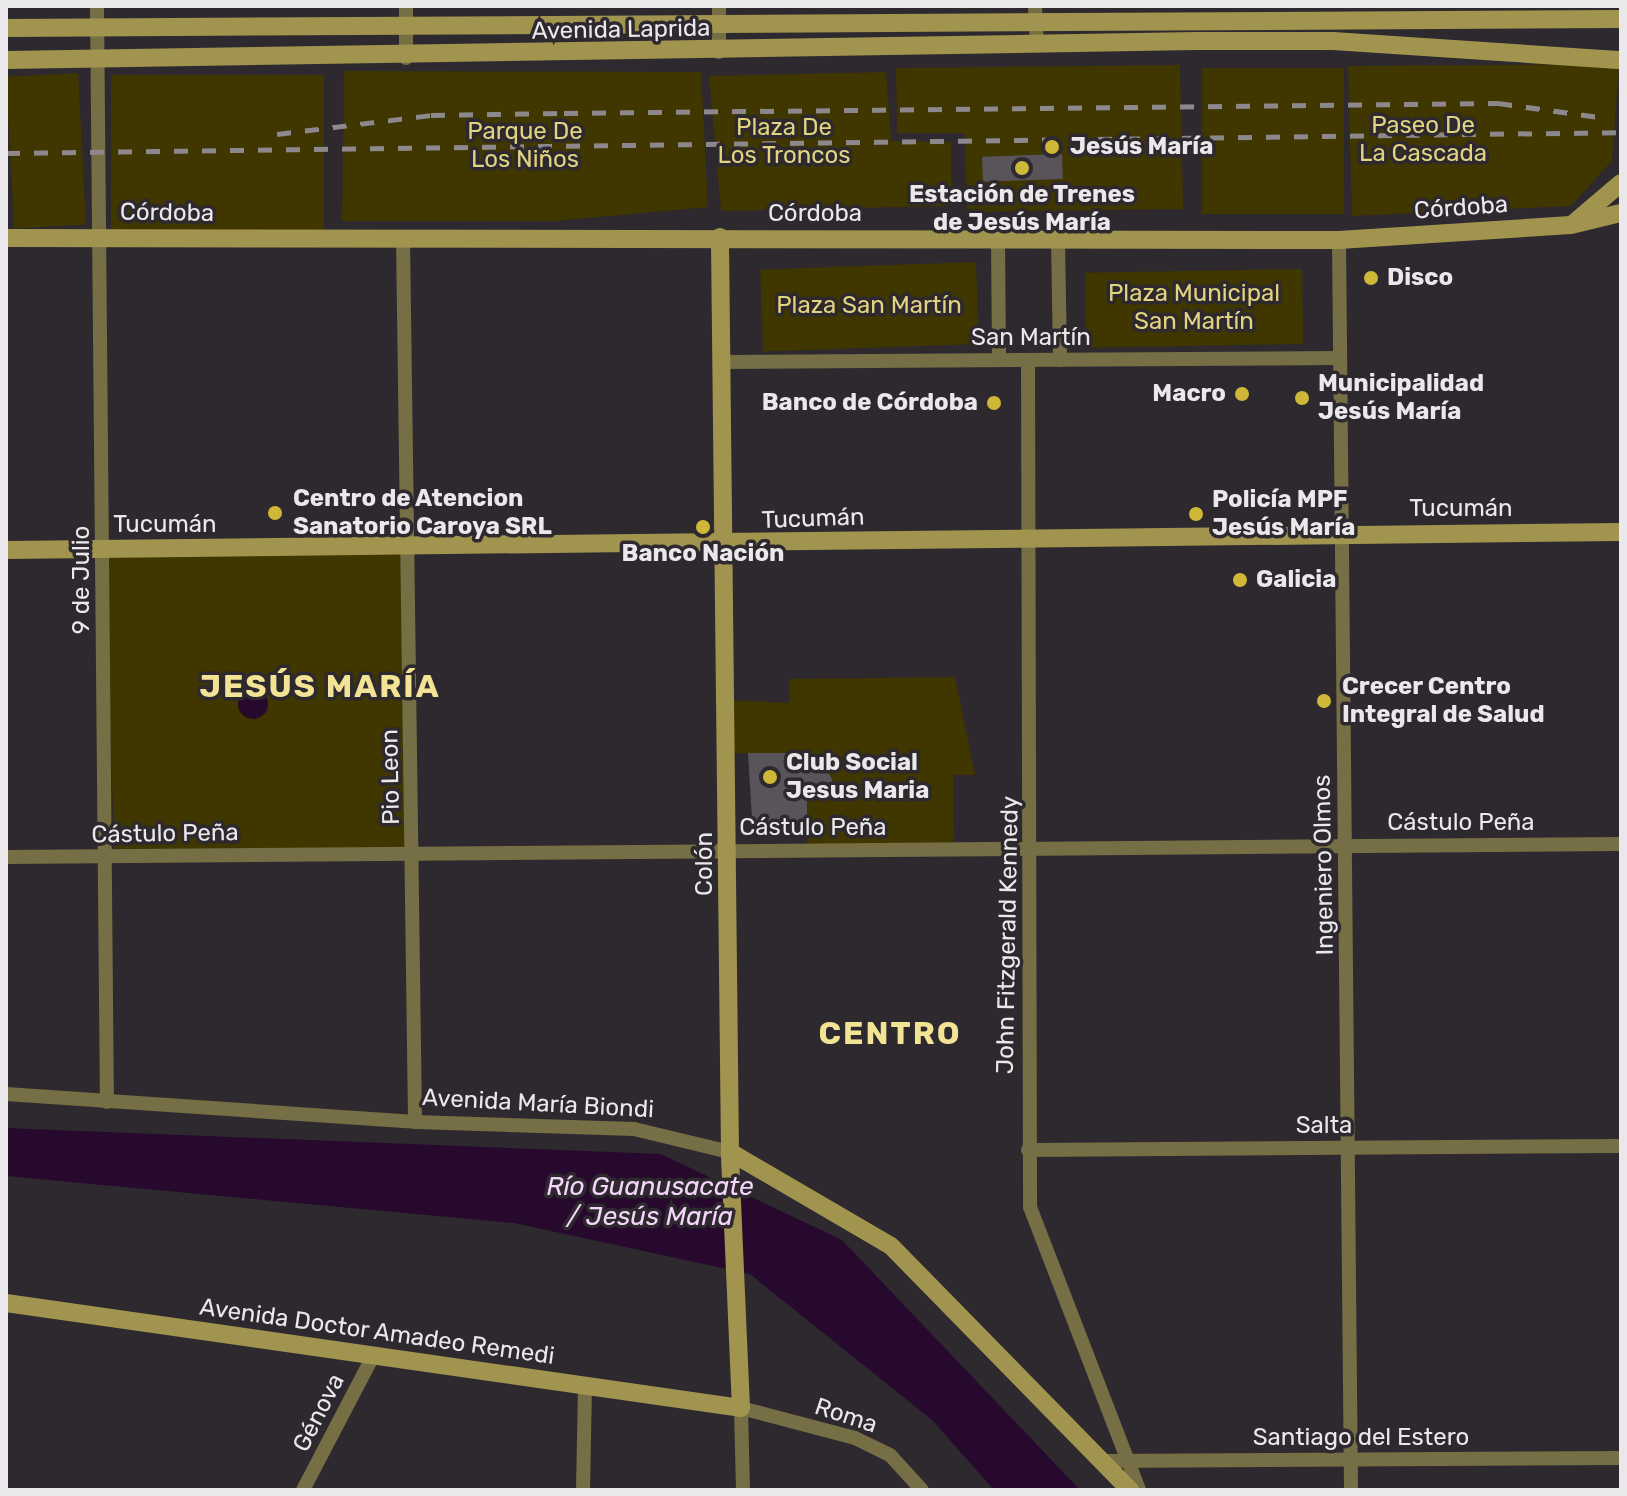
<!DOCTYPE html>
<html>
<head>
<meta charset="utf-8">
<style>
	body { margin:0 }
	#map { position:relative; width:1627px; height:1496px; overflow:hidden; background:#2d292e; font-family:Rubik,sans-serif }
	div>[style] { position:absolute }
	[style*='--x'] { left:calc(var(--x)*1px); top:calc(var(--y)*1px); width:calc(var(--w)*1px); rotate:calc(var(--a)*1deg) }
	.green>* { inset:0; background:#3f3600; transform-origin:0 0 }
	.water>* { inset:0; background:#27092d }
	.round { border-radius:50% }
	.building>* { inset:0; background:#59545a; transform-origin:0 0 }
	.street>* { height:14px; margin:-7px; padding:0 7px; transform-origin:7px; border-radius:7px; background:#766e44 }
	.secondary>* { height:18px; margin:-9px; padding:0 9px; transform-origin:9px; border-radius:9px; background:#a1944e }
	.rail>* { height:5px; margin-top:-2.5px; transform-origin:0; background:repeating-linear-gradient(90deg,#8c888c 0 14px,transparent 0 28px) }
	.dots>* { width:22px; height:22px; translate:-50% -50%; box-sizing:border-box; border:4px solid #2d292e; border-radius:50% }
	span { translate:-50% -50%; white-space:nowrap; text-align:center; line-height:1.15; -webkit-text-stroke:7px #2d292e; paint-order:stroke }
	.street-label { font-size:24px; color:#ebe8eb }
	.park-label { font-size:24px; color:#e2d380 }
	.poi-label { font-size:24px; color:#ebe8eb; font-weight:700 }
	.left { translate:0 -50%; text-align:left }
	.right { translate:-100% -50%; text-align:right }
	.water-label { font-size:26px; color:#f6d5fc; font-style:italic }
	.district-label { font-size:32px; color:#f3e495; font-weight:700; letter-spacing:2px }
	.frame { position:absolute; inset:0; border:8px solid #ebe8eb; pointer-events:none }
</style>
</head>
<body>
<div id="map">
	<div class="green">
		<div style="clip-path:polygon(1619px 64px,1612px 161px,1571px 206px,1352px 216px,1348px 66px)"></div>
		<div style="clip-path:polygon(1180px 65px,1183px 209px,967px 212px,965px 133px,897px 133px,896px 68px)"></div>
		<div style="left:1202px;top:68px;width:142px;height:146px"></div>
		<div style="clip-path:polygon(344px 71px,701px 72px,708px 207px,554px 221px,342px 221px)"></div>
		<div style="clip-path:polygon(886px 72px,891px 141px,951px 142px,951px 206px,721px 211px,709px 76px)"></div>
		<div style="left:78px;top:73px;width:152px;height:72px;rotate:87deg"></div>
		<div style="left:111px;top:75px;width:213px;height:155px"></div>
		<div style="left:976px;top:262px;width:82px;height:216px;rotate:88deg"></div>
		<div style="left:1302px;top:269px;width:75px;height:217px;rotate:89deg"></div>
		<div style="left:407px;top:547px;width:305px;height:303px;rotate:88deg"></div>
		<div style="clip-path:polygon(955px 677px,975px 775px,953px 775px,954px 849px,807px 850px,807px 803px,793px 803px,793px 754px,727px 753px,727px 700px,789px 703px,789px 679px)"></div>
	</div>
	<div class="water">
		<div class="round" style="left:238px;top:689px;width:30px;height:30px"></div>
		<div style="clip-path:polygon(6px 1128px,661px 1154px,842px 1240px,1080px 1490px,994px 1490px,932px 1420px,750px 1274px,514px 1223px,6px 1176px)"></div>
	</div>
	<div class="building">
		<div style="left:1062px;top:154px;width:25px;height:80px;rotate:88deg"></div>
		<div style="clip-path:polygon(834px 750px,827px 769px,835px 786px,807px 787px,807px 835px,753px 834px,748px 753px,793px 753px,793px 766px)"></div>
	</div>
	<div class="street">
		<div style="--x:97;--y:6;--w:1096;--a:89.48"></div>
		<div style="--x:406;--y:6;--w:52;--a:90"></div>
		<div style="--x:1035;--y:6;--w:37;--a:87"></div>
		<div style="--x:719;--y:52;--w:46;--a:-90"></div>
		<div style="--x:403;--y:238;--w:884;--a:89.22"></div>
		<div style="--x:1339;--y:240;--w:1250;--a:89.45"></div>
		<div style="--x:1058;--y:241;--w:119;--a:89"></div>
		<div style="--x:998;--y:242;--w:118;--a:89.5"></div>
		<div style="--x:1028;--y:360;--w:847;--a:89.86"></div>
		<div style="--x:1030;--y:1207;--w:303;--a:68.9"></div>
		<div style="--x:722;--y:362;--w:618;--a:-0.37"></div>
		<div style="--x:6;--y:857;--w:1615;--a:-0.46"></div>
		<div style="--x:6;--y:1094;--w:410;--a:3.9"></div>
		<div style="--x:415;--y:1122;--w:219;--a:1.8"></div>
		<div style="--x:634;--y:1129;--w:99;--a:13.5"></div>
		<div style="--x:1028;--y:1150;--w:593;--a:-0.39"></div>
		<div style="--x:1100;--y:1461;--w:521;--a:-0.33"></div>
		<div style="--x:303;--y:1490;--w:151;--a:-62.4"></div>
		<div style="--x:583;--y:1490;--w:104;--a:-88.9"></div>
		<div style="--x:743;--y:1490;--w:82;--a:-91.4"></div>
		<div style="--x:741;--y:1408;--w:118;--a:14.7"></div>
		<div style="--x:855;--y:1438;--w:39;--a:26"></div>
		<div style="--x:890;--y:1455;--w:47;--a:47.6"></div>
	</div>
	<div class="secondary">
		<div style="--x:6;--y:28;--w:1615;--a:-0.32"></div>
		<div style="--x:6;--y:60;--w:1190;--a:-0.91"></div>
		<div style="--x:1196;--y:41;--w:137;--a:0"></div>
		<div style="--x:1333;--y:41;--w:289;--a:3.8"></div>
		<div style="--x:1575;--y:222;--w:60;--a:-40.3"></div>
		<div style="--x:6;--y:238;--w:1333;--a:0.09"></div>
		<div style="--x:1339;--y:240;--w:232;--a:-3.7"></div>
		<div style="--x:1571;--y:225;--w:51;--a:-13.5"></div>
		<div style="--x:6;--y:550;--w:1615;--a:-0.64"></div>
		<div style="--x:730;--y:1152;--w:186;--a:30.3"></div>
		<div style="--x:891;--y:1246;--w:342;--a:45.6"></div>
		<div style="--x:6;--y:1303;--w:742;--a:8.13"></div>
		<div style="--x:741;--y:1408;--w:256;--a:-92.5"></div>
		<div style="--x:730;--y:1152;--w:915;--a:-90.63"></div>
	</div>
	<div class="rail">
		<div style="--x:277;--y:134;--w:155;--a:-7"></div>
		<div style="--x:431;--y:115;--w:133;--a:-0.9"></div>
		<div style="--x:564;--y:113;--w:934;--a:-0.61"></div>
		<div style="--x:1498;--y:103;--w:102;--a:7.9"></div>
		<div style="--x:6;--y:153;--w:1615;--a:-0.74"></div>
	</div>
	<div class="dots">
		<div style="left:1052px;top:147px;background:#cfb837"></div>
		<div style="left:1022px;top:168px;background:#cfb837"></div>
		<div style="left:1371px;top:278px;background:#cfb837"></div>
		<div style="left:1242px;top:394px;background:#cfb837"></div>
		<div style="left:1302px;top:398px;background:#cfb837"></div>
		<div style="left:994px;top:403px;background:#cfb837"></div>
		<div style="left:275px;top:513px;background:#cfb837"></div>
		<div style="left:1196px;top:514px;background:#cfb837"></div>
		<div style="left:703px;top:527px;background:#cfb837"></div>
		<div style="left:1240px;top:580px;background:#cfb837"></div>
		<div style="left:1324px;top:701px;background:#cfb837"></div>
		<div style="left:770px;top:777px;background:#cfb837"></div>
	</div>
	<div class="street-label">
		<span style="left:621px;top:30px;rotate:-1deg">Avenida Laprida</span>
		<span style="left:1461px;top:208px;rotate:-4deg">Córdoba</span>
		<span style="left:167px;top:213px;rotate:1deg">Córdoba</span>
		<span style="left:815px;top:214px">Córdoba</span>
		<span style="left:1031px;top:338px">San Martín</span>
		<span style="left:1461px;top:509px">Tucumán</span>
		<span style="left:813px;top:519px;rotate:-2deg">Tucumán</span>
		<span style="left:165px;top:525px">Tucumán</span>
		<span style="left:82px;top:580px;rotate:-90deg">9 de Julio</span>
		<span style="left:391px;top:777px;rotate:-91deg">Pio Leon</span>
		<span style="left:1461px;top:823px">Cástulo Peña</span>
		<span style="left:813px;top:828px">Cástulo Peña</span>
		<span style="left:165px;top:834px;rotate:-1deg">Cástulo Peña</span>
		<span style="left:705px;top:864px;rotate:-90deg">Colón</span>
		<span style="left:1324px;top:865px;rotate:-91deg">Ingeniero Olmos</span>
		<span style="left:1008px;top:935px;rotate:-89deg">John Fitzgerald Kennedy</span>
		<span style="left:538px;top:1104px;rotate:3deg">Avenida María Biondi</span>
		<span style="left:1324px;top:1126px">Salta</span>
		<span style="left:377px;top:1332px;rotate:8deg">Avenida Doctor Amadeo Remedi</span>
		<span style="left:319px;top:1413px;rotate:-63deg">Génova</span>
		<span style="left:846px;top:1416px;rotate:18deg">Roma</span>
		<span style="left:1361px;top:1438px">Santiago del Estero</span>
	</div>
	<div class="park-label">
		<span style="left:1423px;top:140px">Paseo De<br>La Cascada</span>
		<span style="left:784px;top:142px">Plaza De<br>Los Troncos</span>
		<span style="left:525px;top:146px">Parque De<br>Los Niños</span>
		<span style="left:1194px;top:308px">Plaza Municipal<br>San Martín</span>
		<span style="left:869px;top:306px">Plaza San Martín</span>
	</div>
	<div class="poi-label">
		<span class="left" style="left:1070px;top:147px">Jesús María</span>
		<span style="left:1022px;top:209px">Estación de Trenes<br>de Jesús María</span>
		<span class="left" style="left:1387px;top:278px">Disco</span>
		<span class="left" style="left:1318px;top:398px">Municipalidad<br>Jesús María</span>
		<span class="right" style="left:1226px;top:394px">Macro</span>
		<span class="right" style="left:978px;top:403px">Banco de Córdoba</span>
		<span class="left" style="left:293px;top:513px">Centro de Atencion<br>Sanatorio Caroya SRL</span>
		<span class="left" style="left:1212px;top:514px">Policía MPF<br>Jesús María</span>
		<span style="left:703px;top:554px">Banco Nación</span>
		<span class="left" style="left:1256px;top:580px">Galicia</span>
		<span class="left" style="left:1342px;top:701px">Crecer Centro<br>Integral de Salud</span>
		<span class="left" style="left:786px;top:777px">Club Social<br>Jesus Maria</span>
	</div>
	<div class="water-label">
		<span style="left:650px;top:1202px">Río Guanusacate<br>/ Jesús María</span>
	</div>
	<div class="district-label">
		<span style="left:320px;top:686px">JESÚS MARÍA</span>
		<span style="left:890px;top:1033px">CENTRO</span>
	</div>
	<div class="frame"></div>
</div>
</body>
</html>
